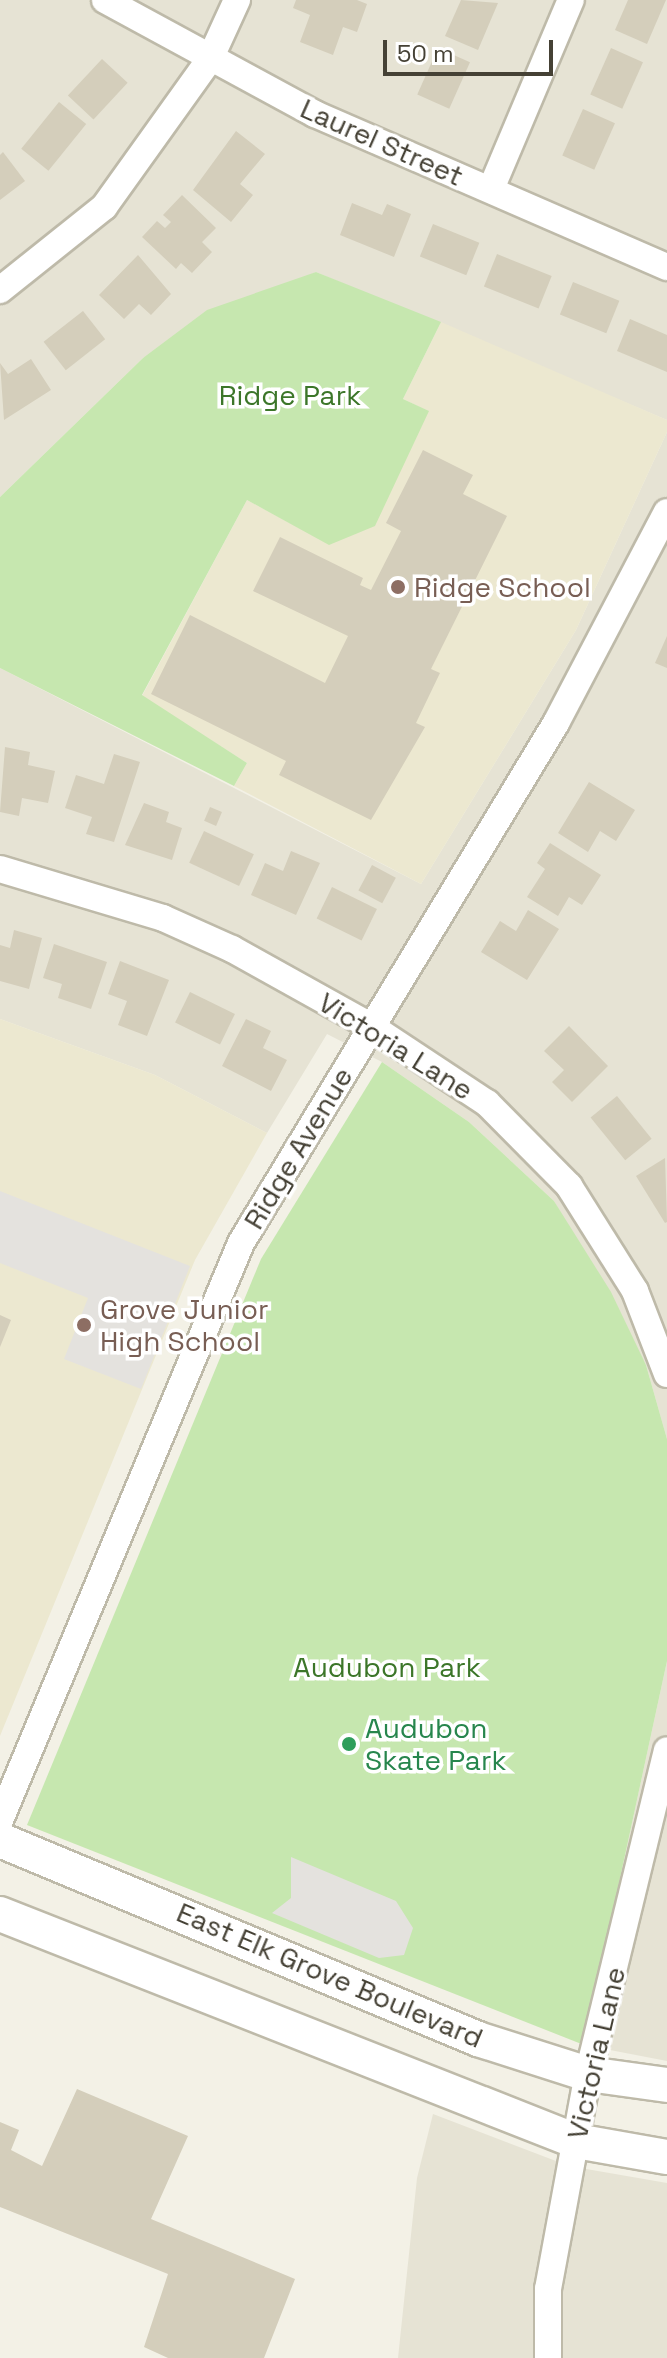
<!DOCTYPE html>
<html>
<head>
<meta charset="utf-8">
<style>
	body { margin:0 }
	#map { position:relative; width:667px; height:2358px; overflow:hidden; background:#f3f1e6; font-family:"Space Grotesk",sans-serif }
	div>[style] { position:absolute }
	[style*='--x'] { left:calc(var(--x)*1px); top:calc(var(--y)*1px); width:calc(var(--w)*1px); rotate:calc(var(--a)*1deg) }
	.residential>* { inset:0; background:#e6e3d4 }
	.education>* { inset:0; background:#ece8d0 }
	.green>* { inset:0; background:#c6e7af }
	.parking>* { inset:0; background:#e4e2de }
	.building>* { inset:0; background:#d4cebb; transform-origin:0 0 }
	.roads { filter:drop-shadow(2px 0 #bebaa9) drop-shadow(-2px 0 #bebaa9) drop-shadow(0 2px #bebaa9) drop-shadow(0 -2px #bebaa9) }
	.minor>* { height:26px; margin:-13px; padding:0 13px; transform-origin:13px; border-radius:13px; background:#fff }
	.tertiary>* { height:34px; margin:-17px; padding:0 17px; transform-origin:17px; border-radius:17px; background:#fff }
	.dots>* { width:22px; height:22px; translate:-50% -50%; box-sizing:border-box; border:4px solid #fff; border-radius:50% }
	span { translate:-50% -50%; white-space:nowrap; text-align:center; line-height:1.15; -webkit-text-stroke:7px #fff; paint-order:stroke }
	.street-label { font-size:28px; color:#454135 }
	.park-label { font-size:28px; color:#3c7629 }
	.education-label { font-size:28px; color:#785e54 }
	.left { translate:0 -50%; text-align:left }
	.leisure-label { font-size:28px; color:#27864d }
	.scale { position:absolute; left:383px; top:40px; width:170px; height:36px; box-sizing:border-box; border:4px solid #454135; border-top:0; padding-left:10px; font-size:24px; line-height:28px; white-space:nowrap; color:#454135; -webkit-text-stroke:6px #fff; paint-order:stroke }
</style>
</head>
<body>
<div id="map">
	<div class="residential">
		<div style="clip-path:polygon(0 0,667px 0,667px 420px,316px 272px,143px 358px,0 497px)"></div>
		<div style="clip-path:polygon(667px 432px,667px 1439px,646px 1365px,554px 1201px,469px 1122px,382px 1062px,327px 1034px,267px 1133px,155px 1075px,0 1019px,0 668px,421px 884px,576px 630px)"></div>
		<div style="clip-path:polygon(667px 1661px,667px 2061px,584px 2045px)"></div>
		<div style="clip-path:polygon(433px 2114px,569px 2166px,667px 2183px,667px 2358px,398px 2358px,417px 2178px)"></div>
	</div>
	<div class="education">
		<div style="clip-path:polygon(441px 322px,667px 420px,667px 432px,576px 630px,421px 884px,234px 786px,247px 763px,142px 696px,247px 500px,329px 544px,428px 411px,403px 399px)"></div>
		<div style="clip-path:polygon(0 1019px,155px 1075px,267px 1133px,195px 1260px,0 1736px)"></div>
	</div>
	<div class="green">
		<div style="clip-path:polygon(316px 272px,441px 322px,403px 399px,429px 411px,375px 526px,329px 545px,247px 500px,142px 695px,247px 763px,234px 786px,0 668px,0 497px,143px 358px,207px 310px)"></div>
		<div style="clip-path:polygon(382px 1062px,469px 1122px,554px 1201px,611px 1292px,646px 1365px,667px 1439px,667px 1661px,584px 2045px,27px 1825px,261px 1259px)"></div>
	</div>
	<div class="parking">
		<div style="clip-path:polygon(0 1191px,190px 1266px,141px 1389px,64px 1359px,88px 1298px,0 1263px)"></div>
		<div style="clip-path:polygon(291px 1857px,396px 1901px,413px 1928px,404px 1955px,379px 1958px,272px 1913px,291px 1898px)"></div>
	</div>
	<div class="building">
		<div style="clip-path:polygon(296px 0,357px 0,367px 4px,357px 32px,343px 27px,333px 55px,300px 42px,310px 15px,293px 8px)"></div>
		<div style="clip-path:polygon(461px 0,498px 3px,478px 50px,445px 36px)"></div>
		<div style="clip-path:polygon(628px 0,666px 0,647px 44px,615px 30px)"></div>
		<div style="left:438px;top:48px;width:35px;height:51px;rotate:24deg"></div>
		<div style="left:611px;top:48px;width:35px;height:51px;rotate:24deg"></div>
		<div style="left:102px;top:59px;width:35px;height:50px;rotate:43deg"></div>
		<div style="left:59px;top:102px;width:35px;height:60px;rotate:39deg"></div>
		<div style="left:583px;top:109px;width:35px;height:51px;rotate:24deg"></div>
		<div style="clip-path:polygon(236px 131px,265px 154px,240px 184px,253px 195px,231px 222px,193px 190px)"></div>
		<div style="clip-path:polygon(3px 152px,25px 181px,0 200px,0 155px)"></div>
		<div style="clip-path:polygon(182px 195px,216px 228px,202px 242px,212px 252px,192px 273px,181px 263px,176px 269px,142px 237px,157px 221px,165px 228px,171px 222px,163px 215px)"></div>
		<div style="clip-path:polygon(352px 203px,382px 215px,387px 204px,411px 214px,394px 257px,340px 235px)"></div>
		<div style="left:433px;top:224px;width:50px;height:35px;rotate:22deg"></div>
		<div style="left:497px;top:254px;width:59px;height:35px;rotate:22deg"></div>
		<div style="clip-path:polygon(138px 255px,171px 294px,151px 315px,139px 304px,124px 319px,99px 295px)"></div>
		<div style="left:573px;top:282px;width:50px;height:35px;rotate:22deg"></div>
		<div style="left:83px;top:311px;width:36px;height:50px;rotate:52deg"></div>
		<div style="clip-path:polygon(630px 319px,667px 335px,667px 372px,617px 351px)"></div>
		<div style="clip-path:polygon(31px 359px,51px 390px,4px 420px,0 363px,8px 374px)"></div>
		<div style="clip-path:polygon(423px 450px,473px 475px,463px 494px,507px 516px,431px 669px,440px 673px,416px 723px,425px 727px,371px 820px,279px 775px,286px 761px,151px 694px,190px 615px,325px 683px,348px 636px,253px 591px,280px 537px,363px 578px,360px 585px,371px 590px,401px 531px,386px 523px)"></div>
		<div style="clip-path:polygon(667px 636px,667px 668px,655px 663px)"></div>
		<div style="clip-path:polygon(5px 747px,30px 752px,28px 765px,55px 771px,48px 803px,22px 798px,19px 816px,0 812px)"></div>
		<div style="clip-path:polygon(114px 754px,140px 762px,114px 842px,86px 834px,92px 817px,65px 808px,76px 775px,104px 784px)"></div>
		<div style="clip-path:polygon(589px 782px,635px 810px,616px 841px,600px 831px,588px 852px,558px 833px)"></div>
		<div style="clip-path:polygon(144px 803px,169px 812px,166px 822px,182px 828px,172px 860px,125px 845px)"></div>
		<div style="left:210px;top:807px;width:13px;height:15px;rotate:23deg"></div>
		<div style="left:204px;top:831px;width:55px;height:35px;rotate:25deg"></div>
		<div style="clip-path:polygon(550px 843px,601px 875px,582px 905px,569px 897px,558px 916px,527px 897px,545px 869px,537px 863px)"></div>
		<div style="clip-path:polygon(291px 851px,320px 863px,296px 915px,251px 895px,265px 863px,283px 871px)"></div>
		<div style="left:372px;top:865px;width:27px;height:29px;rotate:28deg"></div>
		<div style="left:332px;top:887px;width:50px;height:35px;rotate:26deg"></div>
		<div style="clip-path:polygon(528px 910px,559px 929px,527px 980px,481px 952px,500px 921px,516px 931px)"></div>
		<div style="clip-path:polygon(14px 930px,42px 938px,29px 989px,0 981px,0 945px,10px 948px)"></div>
		<div style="clip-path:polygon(54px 944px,107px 962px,91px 1009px,58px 998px,62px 984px,43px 978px)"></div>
		<div style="clip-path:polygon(120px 961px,169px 980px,147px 1036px,118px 1025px,127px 1001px,108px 994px)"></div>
		<div style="left:190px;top:992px;width:50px;height:34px;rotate:26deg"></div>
		<div style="clip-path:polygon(246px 1019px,271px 1031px,263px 1048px,287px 1060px,271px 1091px,222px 1066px)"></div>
		<div style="clip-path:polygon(569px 1026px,608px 1066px,572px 1102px,552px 1082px,564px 1070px,544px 1051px)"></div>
		<div style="left:617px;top:1096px;width:55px;height:34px;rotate:51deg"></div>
		<div style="clip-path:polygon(665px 1158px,667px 1222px,665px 1223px,636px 1176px)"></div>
		<div style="clip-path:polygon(0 1315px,11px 1320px,0 1347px)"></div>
		<div style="clip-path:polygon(77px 2089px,188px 2136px,151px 2219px,295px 2279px,264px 2358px,168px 2358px,144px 2347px,168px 2274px,0 2207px,0 2122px,19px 2130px,11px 2150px,42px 2166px)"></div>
	</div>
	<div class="roads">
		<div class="minor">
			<div style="--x:105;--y:0;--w:239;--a:28.5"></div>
			<div style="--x:315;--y:114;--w:384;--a:23.5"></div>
			<div style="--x:491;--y:189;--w:205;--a:-67.1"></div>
			<div style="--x:0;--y:290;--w:133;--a:-38.6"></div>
			<div style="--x:104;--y:207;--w:182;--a:-54.4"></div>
			<div style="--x:210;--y:59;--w:65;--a:-65.4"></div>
			<div style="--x:0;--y:869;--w:170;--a:16.7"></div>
			<div style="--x:163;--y:918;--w:76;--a:24.2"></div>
			<div style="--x:232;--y:949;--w:160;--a:29.1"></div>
			<div style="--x:372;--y:1027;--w:138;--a:33.5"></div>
			<div style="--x:487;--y:1103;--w:117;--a:45.3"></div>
			<div style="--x:569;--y:1186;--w:124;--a:57.8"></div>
			<div style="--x:635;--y:1291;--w:89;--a:68.9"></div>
			<div style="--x:0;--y:1820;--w:625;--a:-67.33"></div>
			<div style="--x:241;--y:1243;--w:608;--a:-58.79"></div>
			<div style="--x:556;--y:723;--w:238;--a:-62.3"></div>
			<div style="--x:548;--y:2358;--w:69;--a:-90"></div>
			<div style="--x:548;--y:2289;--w:219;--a:-79.5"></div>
			<div style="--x:588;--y:2074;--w:333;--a:-76.3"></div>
		</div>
		<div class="tertiary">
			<div style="--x:0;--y:1840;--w:518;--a:22.6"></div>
			<div style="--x:478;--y:2039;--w:115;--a:17.7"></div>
			<div style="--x:588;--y:2074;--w:80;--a:7.9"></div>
			<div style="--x:0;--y:1914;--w:619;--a:21.51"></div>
			<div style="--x:576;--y:2141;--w:92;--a:10"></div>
		</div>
	</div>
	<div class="dots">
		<div style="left:398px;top:587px;background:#8d6e63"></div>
		<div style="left:84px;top:1325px;background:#8d6e63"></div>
		<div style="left:349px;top:1744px;background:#2e9e5b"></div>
	</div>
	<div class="street-label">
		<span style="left:382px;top:142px;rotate:24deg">Laurel Street</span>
		<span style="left:396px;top:1046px;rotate:32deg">Victoria Lane</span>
		<span style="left:298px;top:1148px;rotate:-59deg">Ridge Avenue</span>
		<span style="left:330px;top:1975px;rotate:23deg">East Elk Grove Boulevard</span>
		<span style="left:596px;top:2053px;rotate:-77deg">Victoria Lane</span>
	</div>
	<div class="park-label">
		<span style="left:290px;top:395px">Ridge Park</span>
		<span style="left:387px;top:1667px">Audubon Park</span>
	</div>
	<div class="education-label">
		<span class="left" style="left:414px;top:587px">Ridge School</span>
		<span class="left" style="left:100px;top:1325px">Grove Junior<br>High School</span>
	</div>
	<div class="leisure-label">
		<span class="left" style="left:365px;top:1744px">Audubon<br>Skate Park</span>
	</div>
	<div class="scale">50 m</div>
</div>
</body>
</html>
